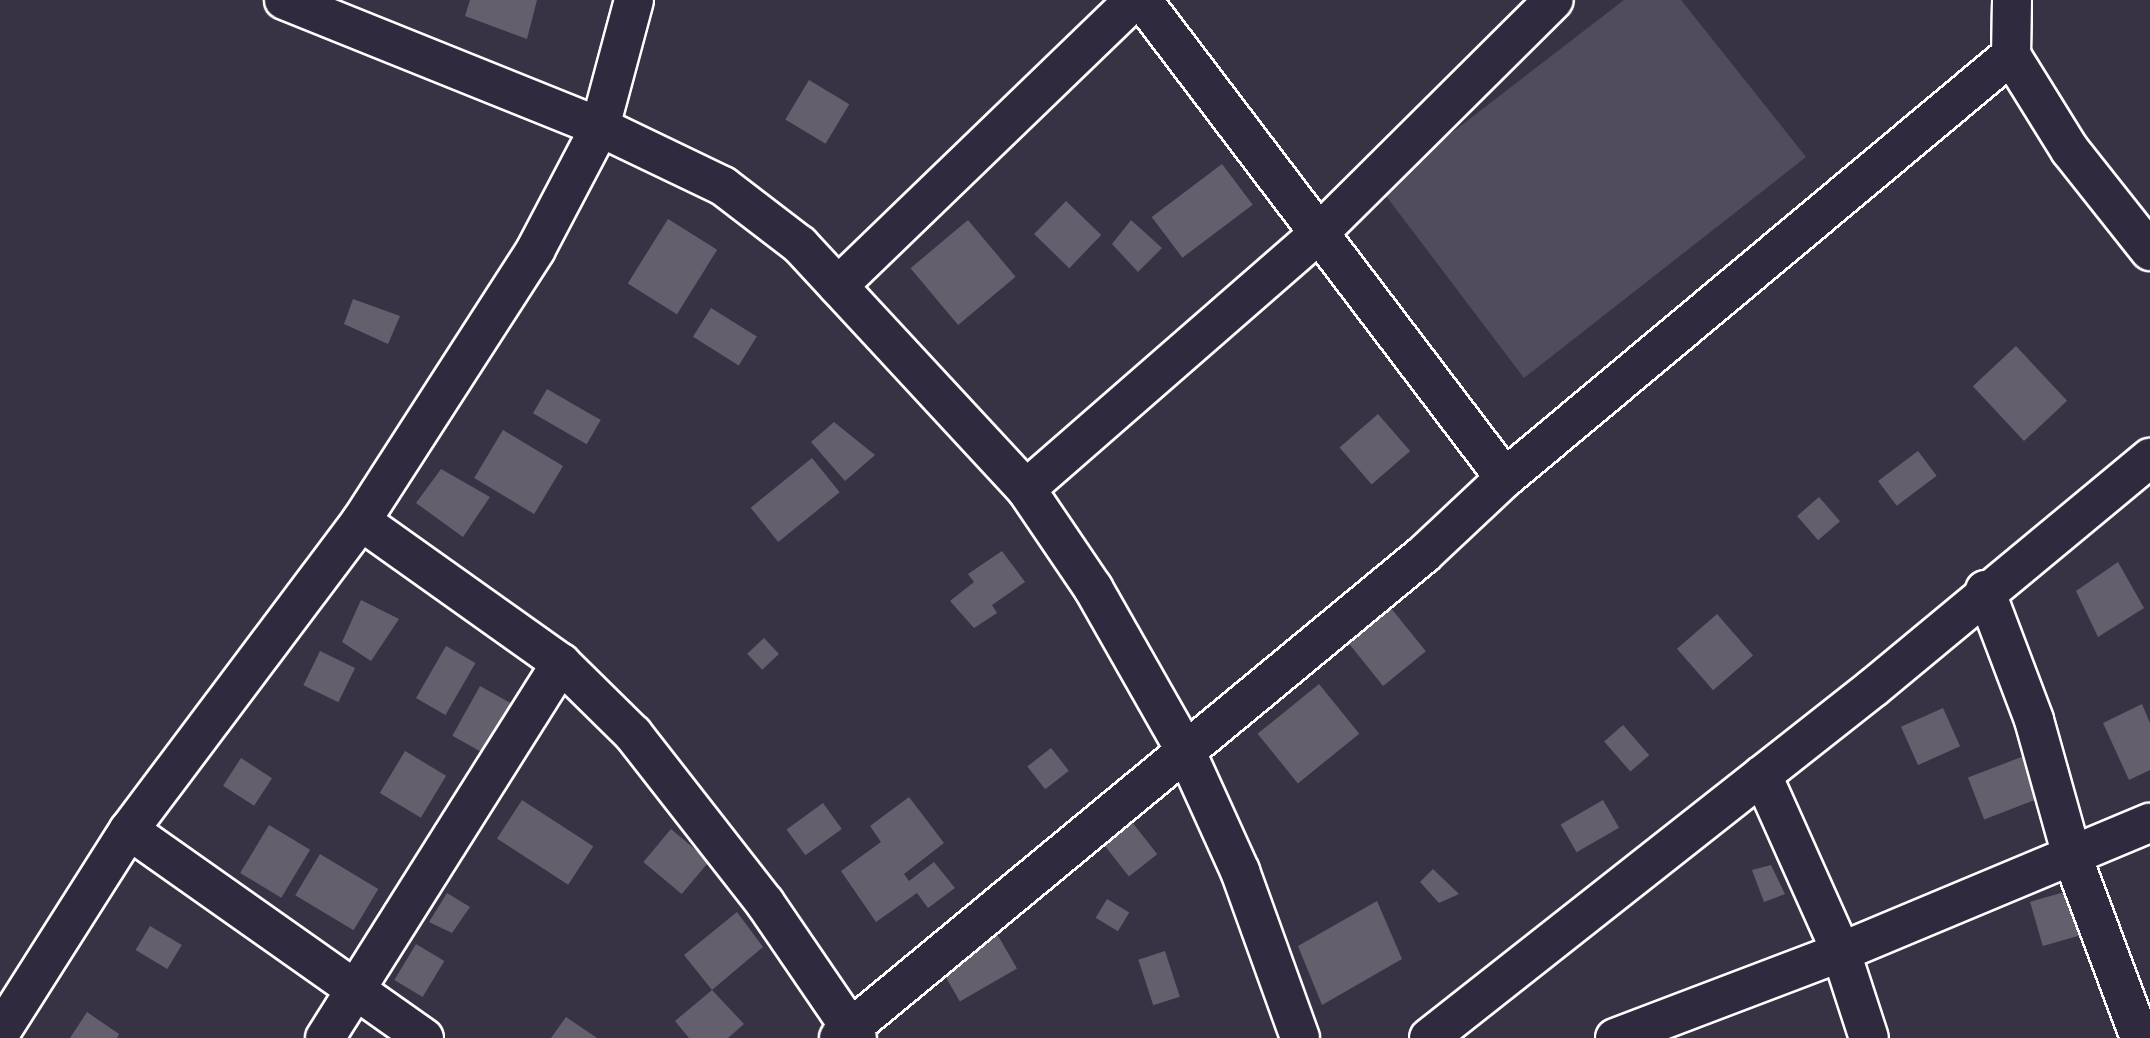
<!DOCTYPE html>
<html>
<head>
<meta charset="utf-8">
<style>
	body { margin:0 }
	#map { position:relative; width:2150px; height:1038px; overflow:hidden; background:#373345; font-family:Mali,sans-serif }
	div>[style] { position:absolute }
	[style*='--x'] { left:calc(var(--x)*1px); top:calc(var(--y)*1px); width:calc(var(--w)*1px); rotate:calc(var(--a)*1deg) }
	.green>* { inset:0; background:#514c5c }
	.building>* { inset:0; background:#635f6d; transform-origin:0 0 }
	.roads { filter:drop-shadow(2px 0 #fff) drop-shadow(-2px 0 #fff) drop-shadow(0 2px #fff) drop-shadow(0 -2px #fff) }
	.minor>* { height:38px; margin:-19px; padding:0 19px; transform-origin:19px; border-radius:19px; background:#2f2a3d }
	span { translate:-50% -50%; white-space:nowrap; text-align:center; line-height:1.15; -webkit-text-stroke:5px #2f2a3d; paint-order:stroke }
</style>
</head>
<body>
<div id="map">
	<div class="green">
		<div style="clip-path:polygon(1624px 0,1681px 0,1806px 157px,1524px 378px,1380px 188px)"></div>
	</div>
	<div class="building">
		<div style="clip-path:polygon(470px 0,537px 0,527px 39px,465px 16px)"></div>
		<div style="left:809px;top:80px;width:47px;height:46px;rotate:31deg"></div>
		<div style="left:1222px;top:164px;width:51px;height:88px;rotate:53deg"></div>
		<div style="left:1066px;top:201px;width:49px;height:46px;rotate:44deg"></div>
		<div style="left:668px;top:219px;width:58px;height:76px;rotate:32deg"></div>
		<div style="left:968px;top:220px;width:74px;height:75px;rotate:50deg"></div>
		<div style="clip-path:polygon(1131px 220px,1162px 248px,1138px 272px,1112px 244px)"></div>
		<div style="clip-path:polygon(353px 299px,400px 316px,388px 344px,344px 324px)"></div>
		<div style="left:711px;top:308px;width:54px;height:34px;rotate:32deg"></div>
		<div style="left:2016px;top:346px;width:75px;height:59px;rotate:47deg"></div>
		<div style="left:547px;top:389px;width:62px;height:28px;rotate:30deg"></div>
		<div style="left:1378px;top:414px;width:49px;height:51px;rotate:49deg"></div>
		<div style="clip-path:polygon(834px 422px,875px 455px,845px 481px,811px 442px)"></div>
		<div style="left:503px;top:430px;width:70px;height:56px;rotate:31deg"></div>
		<div style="left:1918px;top:451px;width:31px;height:50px;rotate:53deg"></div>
		<div style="left:812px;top:458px;width:44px;height:79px;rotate:51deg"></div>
		<div style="clip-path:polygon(441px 469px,490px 497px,463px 537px,416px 503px)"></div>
		<div style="left:1819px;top:497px;width:32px;height:29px;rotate:49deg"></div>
		<div style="clip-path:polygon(1002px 551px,1025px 582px,992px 605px,997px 613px,974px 628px,950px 601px,974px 582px,968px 574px)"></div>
		<div style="clip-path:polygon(2118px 562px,2144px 608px,2098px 637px,2076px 591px)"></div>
		<div style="clip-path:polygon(361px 600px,399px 619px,371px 661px,342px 642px)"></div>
		<div style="left:1390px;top:607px;width:57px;height:55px;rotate:51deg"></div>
		<div style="left:1717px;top:614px;width:55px;height:53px;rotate:49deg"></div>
		<div style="left:764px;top:638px;width:22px;height:23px;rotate:47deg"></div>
		<div style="left:446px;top:646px;width:34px;height:60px;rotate:30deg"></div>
		<div style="left:320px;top:651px;width:39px;height:38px;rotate:26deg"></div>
		<div style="left:1319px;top:684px;width:64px;height:79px;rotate:51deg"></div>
		<div style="left:480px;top:686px;width:43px;height:57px;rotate:29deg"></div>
		<div style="clip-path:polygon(2142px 704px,2150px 723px,2150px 770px,2129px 780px,2103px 723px)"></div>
		<div style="left:1943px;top:708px;width:42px;height:46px;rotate:66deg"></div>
		<div style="left:1623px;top:725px;width:40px;height:25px;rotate:49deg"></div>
		<div style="left:1051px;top:748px;width:29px;height:30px;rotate:52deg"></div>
		<div style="left:405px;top:751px;width:48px;height:49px;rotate:31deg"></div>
		<div style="left:2024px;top:756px;width:45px;height:60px;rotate:69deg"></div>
		<div style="left:241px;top:758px;width:37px;height:33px;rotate:33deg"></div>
		<div style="clip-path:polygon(909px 797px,944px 843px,904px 874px,909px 881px,934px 862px,955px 888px,928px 908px,917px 893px,876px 922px,841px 871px,881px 842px,870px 826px)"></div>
		<div style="left:522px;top:800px;width:85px;height:46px;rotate:33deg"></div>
		<div style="left:1603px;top:800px;width:32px;height:49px;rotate:60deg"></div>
		<div style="left:823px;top:803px;width:32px;height:45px;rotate:54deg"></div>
		<div style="left:1132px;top:822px;width:41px;height:36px;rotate:52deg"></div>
		<div style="left:269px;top:825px;width:48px;height:56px;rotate:31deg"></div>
		<div style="left:671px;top:829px;width:50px;height:43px;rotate:40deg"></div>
		<div style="left:320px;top:854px;width:68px;height:48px;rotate:31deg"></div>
		<div style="clip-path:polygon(1771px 865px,1785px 894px,1764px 902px,1752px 870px)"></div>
		<div style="clip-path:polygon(1433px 869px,1459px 894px,1439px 903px,1420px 882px)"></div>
		<div style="left:2082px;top:887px;width:46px;height:54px;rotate:74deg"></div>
		<div style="clip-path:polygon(447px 893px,470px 907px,452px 933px,429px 922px)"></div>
		<div style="left:1107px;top:899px;width:26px;height:22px;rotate:31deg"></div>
		<div style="clip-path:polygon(1377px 901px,1402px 959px,1322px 1005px,1298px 946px)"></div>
		<div style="clip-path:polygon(737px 912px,763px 947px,712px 990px,744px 1024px,728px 1038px,689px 1038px,675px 1021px,712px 990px,684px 955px)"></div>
		<div style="left:150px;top:926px;width:37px;height:28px;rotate:31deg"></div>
		<div style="left:993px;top:927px;width:48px;height:66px;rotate:60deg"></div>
		<div style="left:416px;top:944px;width:33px;height:42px;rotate:31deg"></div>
		<div style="left:1165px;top:951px;width:48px;height:28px;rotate:72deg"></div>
		<div style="clip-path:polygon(87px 1012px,119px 1034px,117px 1038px,70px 1038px)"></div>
		<div style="clip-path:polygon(566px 1017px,597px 1038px,551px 1038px)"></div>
	</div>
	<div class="roads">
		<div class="minor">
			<div style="--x:284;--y:0;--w:341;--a:21.9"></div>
			<div style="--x:600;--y:127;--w:136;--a:25.6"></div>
			<div style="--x:723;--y:186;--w:97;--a:37.5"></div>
			<div style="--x:800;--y:245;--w:333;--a:47.2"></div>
			<div style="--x:1026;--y:489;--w:120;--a:55.9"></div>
			<div style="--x:1093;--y:588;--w:189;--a:60.4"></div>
			<div style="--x:1186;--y:752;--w:131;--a:65.6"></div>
			<div style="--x:1240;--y:871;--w:177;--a:70.2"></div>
			<div style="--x:1142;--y:0;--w:600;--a:52.79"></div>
			<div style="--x:2012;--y:0;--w:55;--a:91"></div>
			<div style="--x:2011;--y:55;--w:112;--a:58.2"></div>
			<div style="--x:2070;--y:150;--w:129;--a:51.6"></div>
			<div style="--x:838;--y:286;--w:412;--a:-44"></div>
			<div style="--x:1026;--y:489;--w:388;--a:-41.1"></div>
			<div style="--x:1318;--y:234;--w:332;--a:-44.8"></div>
			<div style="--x:361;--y:521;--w:245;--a:35.4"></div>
			<div style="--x:561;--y:663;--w:101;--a:44.6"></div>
			<div style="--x:633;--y:734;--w:214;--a:52"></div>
			<div style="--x:765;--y:903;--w:163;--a:55.7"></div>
			<div style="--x:1985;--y:590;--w:139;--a:69.3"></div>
			<div style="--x:2034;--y:720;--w:141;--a:74.4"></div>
			<div style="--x:2072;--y:856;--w:194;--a:69.5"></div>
			<div style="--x:1762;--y:775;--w:194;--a:65.9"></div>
			<div style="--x:1841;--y:952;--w:90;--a:72"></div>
			<div style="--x:129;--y:830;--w:361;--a:35.2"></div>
			<div style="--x:0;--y:1033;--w:241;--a:-57.6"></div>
			<div style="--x:129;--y:830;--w:386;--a:-53.1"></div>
			<div style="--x:361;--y:521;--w:323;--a:-57.2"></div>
			<div style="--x:536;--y:249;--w:138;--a:-62.3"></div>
			<div style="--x:600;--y:127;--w:131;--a:-75"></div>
			<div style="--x:325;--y:1038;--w:443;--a:-57.8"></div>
			<div style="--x:839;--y:1038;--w:759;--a:-39.6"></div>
			<div style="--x:1424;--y:554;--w:111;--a:-43.2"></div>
			<div style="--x:1505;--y:478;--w:660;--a:-39.89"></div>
			<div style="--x:1429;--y:1038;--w:567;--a:-38.27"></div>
			<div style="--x:1874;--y:687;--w:359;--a:-39.7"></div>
			<div style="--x:1615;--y:1038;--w:242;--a:-20.8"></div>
			<div style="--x:1841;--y:952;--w:335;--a:-22.7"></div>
		</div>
	</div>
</div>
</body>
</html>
